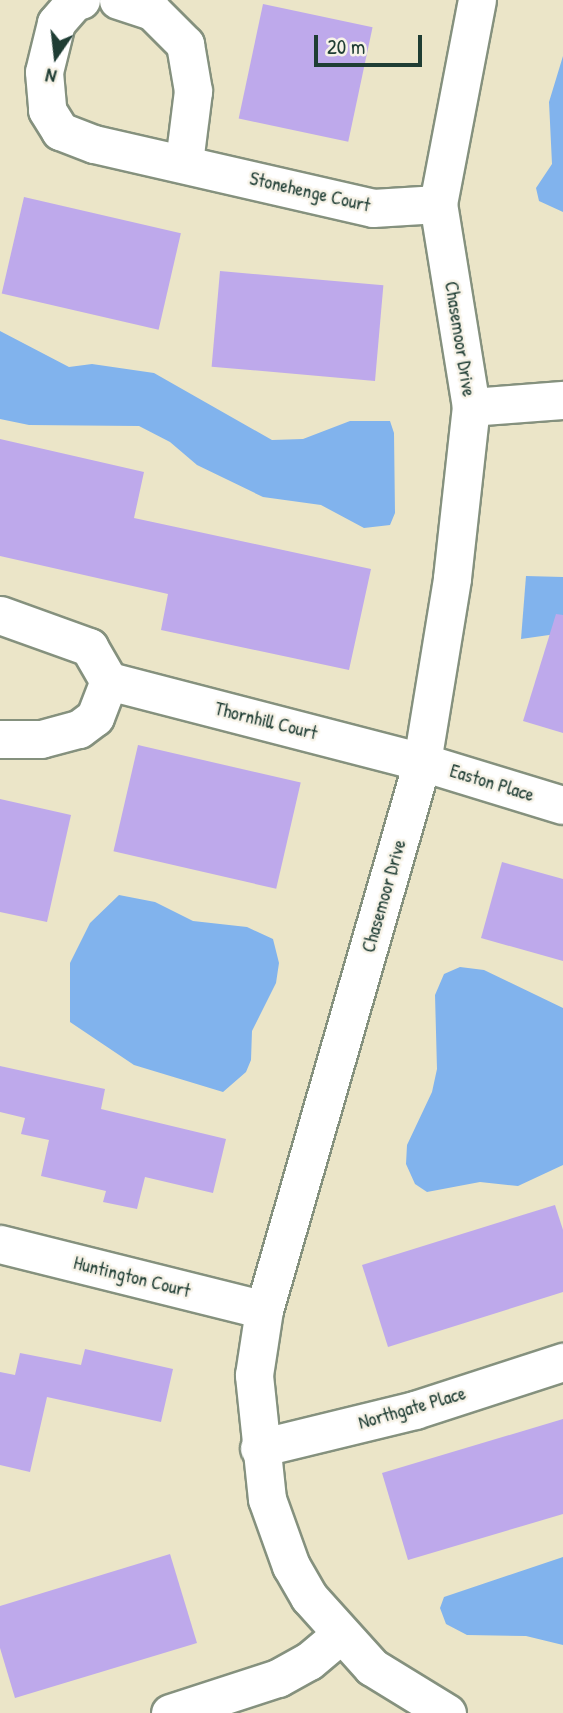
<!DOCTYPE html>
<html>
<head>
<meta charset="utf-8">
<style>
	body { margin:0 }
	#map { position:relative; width:563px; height:1713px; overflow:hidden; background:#ebe5c8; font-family:"Patrick Hand",sans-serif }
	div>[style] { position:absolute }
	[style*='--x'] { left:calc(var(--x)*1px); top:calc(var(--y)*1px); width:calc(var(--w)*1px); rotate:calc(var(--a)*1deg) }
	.water>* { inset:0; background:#81b3ed }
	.building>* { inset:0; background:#bea9eb; transform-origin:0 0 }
	.roads { filter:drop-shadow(2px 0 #85917e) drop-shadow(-2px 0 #85917e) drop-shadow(0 2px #85917e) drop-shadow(0 -2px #85917e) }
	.minor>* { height:37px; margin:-18.5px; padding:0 18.5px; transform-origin:18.5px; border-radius:18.5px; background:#fff }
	span { translate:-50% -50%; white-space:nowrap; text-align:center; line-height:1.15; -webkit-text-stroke:5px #f7f3e8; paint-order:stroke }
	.street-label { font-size:19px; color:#1f3d34 }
	.north { position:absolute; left:21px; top:21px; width:70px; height:70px; -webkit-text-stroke:5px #f7f3e8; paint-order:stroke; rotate:194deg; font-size:19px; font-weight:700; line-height:28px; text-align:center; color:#1f3d34 }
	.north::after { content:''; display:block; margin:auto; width:24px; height:32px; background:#1f3d34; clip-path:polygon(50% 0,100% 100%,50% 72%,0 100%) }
	.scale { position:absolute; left:314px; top:35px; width:108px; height:32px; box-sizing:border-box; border:4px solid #1f3d34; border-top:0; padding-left:9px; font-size:21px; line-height:24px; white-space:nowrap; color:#1f3d34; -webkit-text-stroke:5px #f7f3e8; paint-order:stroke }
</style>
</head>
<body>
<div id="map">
	<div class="water">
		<div style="clip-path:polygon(563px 56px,563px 212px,539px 201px,536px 188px,552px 164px,549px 102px)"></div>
		<div style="clip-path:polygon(0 331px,69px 367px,92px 364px,154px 373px,272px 440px,303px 439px,350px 421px,390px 421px,394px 433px,395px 513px,390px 525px,364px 528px,321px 505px,263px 497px,197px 465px,170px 442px,139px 426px,29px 425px,0 419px)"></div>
		<div style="clip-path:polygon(526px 576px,563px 577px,563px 633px,521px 639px)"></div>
		<div style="clip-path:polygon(119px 895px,155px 902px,193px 921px,247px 927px,273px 939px,279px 963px,276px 983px,252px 1031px,251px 1060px,246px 1072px,223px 1092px,134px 1065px,70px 1022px,70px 963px,90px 923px)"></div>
		<div style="clip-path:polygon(460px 967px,484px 970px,563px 1008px,563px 1165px,518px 1186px,480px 1182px,427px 1192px,415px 1184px,406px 1164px,407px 1145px,432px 1092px,437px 1069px,435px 995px,444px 974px)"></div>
		<div style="clip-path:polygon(563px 1557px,563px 1645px,526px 1636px,467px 1635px,446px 1624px,440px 1608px,444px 1597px)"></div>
	</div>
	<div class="building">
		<div style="left:263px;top:4px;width:112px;height:117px;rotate:12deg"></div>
		<div style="left:24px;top:197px;width:161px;height:99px;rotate:13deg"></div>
		<div style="left:220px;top:271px;width:164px;height:96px;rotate:5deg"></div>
		<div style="clip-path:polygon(0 439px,144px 472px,134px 518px,371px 569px,349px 670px,161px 630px,168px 594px,0 556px)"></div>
		<div style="clip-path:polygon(556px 614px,563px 615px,563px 733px,523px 721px)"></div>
		<div style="left:138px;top:745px;width:167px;height:109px;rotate:13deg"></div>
		<div style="clip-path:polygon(0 799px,71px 815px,47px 922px,0 912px)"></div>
		<div style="clip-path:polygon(502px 862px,563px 879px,563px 961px,481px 938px)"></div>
		<div style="clip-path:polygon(0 1066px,105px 1089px,101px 1109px,226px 1139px,213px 1193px,145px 1177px,137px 1209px,103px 1202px,106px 1191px,41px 1176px,49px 1140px,21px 1134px,25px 1118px,0 1112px)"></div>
		<div style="clip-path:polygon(555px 1205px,563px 1230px,563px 1292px,388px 1347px,362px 1265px)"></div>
		<div style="clip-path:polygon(85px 1349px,173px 1369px,161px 1422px,47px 1397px,30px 1472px,0 1465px,0 1372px,15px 1375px,20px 1353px,81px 1365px)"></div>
		<div style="clip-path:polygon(563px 1419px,563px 1514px,408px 1560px,382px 1473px)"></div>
		<div style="clip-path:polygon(170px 1554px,197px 1643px,15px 1698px,0 1648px,0 1606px)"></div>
	</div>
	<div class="roads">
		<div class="minor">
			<div style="--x:81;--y:0;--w:6;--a:171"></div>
			<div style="--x:75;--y:1;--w:29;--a:131"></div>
			<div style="--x:56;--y:23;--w:50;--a:103.8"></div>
			<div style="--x:44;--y:72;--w:38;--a:85"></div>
			<div style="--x:47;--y:110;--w:25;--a:58"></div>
			<div style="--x:60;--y:131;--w:36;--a:21"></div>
			<div style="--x:94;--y:144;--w:286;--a:12.9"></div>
			<div style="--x:373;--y:208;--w:65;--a:-3.5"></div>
			<div style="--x:118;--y:0;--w:36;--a:18"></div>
			<div style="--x:152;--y:11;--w:47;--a:45"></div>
			<div style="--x:185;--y:44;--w:48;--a:80.3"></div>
			<div style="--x:193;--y:91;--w:72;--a:97.2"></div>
			<div style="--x:471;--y:407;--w:92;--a:-4.4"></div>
			<div style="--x:0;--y:615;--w:95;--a:19.8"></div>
			<div style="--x:89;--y:647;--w:39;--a:60"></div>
			<div style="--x:109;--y:681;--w:323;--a:14.5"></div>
			<div style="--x:422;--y:762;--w:147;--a:17"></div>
			<div style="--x:0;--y:739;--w:41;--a:0"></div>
			<div style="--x:41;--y:739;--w:39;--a:-15"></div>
			<div style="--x:79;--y:729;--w:20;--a:-37"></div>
			<div style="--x:95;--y:717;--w:39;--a:-69"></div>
			<div style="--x:0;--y:1244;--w:272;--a:14"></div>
			<div style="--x:259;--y:1448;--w:161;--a:-13.7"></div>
			<div style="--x:415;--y:1410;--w:156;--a:-18"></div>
			<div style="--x:170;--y:1713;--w:114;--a:-18"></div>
			<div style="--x:278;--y:1678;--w:35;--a:-29"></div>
			<div style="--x:309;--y:1661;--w:40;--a:-40"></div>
			<div style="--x:447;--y:1713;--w:88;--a:-148.5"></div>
			<div style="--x:372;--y:1667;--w:94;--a:-132"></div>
			<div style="--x:309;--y:1597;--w:36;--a:-120"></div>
			<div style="--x:291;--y:1566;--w:71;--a:-109.7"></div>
			<div style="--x:267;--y:1499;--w:125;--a:-96"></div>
			<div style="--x:254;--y:1375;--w:66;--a:-81.3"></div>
			<div style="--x:264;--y:1310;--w:570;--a:-73.92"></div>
			<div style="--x:422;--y:762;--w:186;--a:-80.7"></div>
			<div style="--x:452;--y:578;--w:172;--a:-83.7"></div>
			<div style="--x:471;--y:407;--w:206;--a:-99.2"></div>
			<div style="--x:438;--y:204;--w:208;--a:-79.2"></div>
		</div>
	</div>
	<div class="street-label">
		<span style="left:310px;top:192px;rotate:13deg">Stonehenge Court</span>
		<span style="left:460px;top:339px;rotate:81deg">Chasemoor Drive</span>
		<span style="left:266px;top:721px;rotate:14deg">Thornhill Court</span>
		<span style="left:492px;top:783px;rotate:17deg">Easton Place</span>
		<span style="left:384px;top:896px;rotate:-74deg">Chasemoor Drive</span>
		<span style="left:132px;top:1277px;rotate:14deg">Huntington Court</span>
		<span style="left:412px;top:1408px;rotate:-16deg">Northgate Place</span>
	</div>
	<div class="north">N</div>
	<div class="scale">20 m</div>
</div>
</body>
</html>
